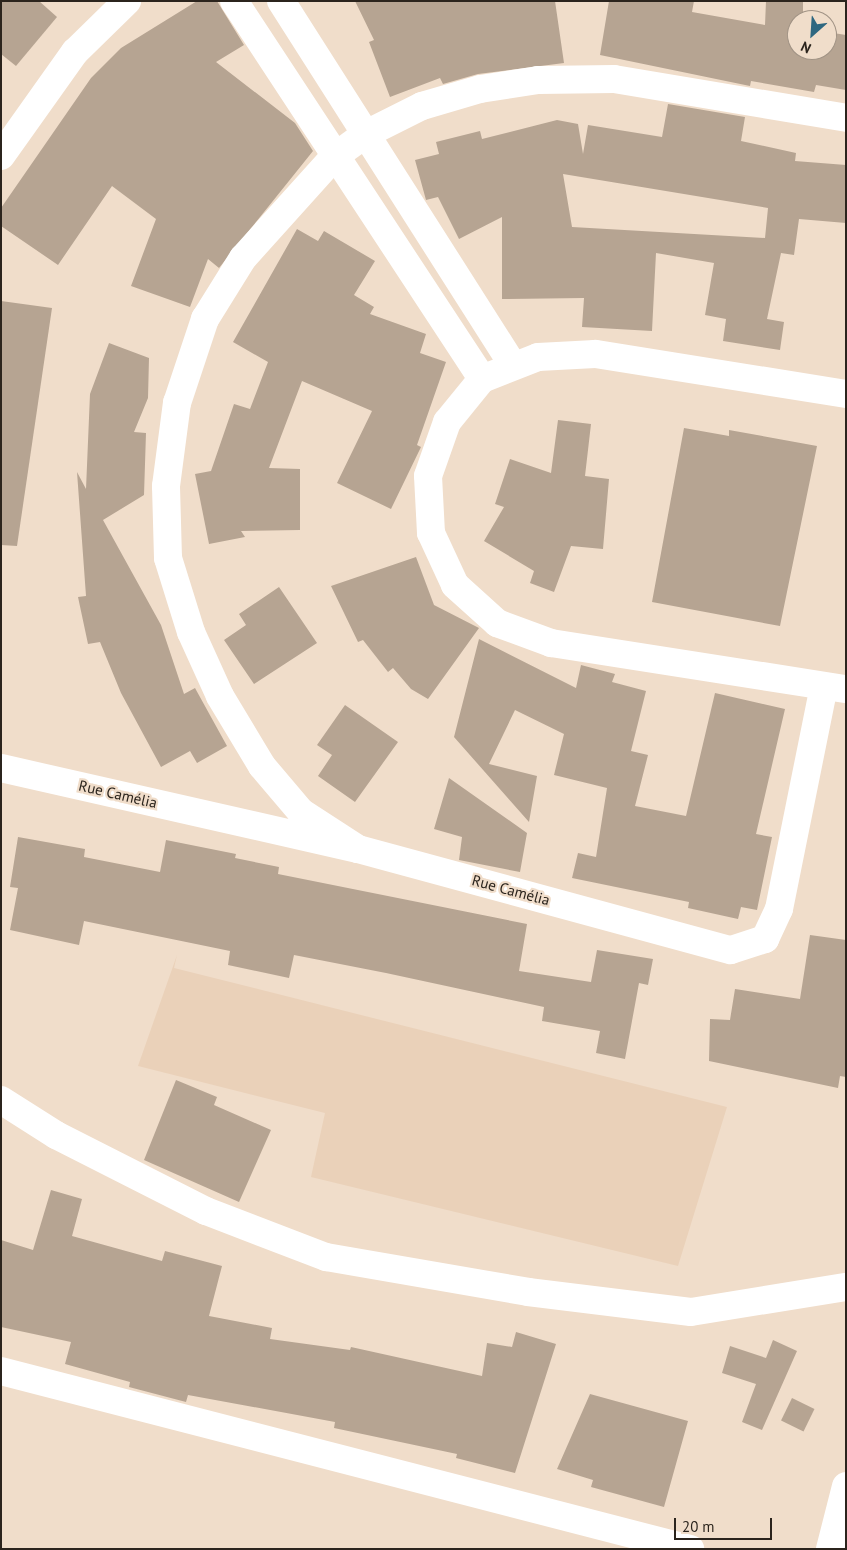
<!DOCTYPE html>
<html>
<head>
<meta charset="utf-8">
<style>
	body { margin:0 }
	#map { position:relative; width:847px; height:1550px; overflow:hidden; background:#f0ddca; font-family:"PT Sans",sans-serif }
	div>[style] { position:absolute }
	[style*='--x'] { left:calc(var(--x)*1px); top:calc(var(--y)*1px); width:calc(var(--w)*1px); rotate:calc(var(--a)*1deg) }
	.built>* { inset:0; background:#ead1b9 }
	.building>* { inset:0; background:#b6a492; transform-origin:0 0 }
	.minor>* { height:28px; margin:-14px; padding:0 14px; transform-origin:14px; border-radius:14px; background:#fff }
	span { translate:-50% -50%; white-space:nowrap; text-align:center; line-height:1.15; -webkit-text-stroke:4.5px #f0ddca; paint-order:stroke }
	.street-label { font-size:15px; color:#2b241d }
	.frame { position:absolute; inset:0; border:2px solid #2b241d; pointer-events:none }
	.north { position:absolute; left:787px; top:10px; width:50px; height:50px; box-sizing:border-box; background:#f0ddca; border:1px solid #a19385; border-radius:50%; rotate:206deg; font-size:14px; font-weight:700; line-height:20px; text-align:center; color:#2b241d }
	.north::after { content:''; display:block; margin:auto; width:18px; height:22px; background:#2e6780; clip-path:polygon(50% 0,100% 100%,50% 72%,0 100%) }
	.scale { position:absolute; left:674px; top:1518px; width:98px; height:22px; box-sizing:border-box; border:2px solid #2b241d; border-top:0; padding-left:6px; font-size:15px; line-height:18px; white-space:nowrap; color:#2b241d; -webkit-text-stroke:4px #f0ddca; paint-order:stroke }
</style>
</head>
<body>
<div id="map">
	<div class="built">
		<div style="clip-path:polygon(177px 955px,174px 968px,727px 1107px,678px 1266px,311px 1177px,325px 1113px,138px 1066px)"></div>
	</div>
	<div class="building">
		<div style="clip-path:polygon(1px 1px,39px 1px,57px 17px,16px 66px,1px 54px)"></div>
		<div style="clip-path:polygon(197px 1px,217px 1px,244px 45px,216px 62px,295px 123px,313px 151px,219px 268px,208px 259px,190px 307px,131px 286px,156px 219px,112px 186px,58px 265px,1px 226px,1px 208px,91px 78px,121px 48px)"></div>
		<div style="clip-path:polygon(355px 1px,555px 1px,564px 63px,478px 74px,443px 84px,440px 78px,390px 97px,369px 42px,374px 40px)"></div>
		<div style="clip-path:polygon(609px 1px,694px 1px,692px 12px,765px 25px,766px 1px,803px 1px,803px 20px,797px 20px,797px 50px,827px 50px,827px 32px,846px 35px,846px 90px,816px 85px,814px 92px,751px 81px,750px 86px,600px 55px)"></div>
		<div style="clip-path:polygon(evenodd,668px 104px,745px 117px,741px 141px,796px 153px,795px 161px,846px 165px,846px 223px,799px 219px,794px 255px,781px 253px,767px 319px,784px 322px,780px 350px,723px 341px,726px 319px,705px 315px,714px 263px,656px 253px,652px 331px,582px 327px,584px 298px,502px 299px,502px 217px,459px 239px,438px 197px,426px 200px,415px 160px,439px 154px,436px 142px,480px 131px,482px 139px,557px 120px,578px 124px,583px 154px,588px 125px,662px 137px,668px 104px,563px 174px,768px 208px,765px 238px,572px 227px,563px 174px)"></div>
		<div style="clip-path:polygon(297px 229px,318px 241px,324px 231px,375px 261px,354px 295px,374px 307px,370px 314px,426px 334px,420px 353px,446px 362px,417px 445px,421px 447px,391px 509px,337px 483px,372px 411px,302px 381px,269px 468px,300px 469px,300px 530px,241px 531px,245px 537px,209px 544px,195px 474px,211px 471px,234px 404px,250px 409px,268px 362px,233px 342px)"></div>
		<div style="clip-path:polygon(1px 301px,52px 308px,17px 546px,1px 545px)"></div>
		<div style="clip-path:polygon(109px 343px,149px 358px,148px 398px,134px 432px,146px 433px,144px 495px,103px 520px,161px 625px,184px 694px,195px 688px,227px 746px,197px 763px,190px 751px,161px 767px,121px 693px,100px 642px,88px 644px,78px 597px,86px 596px,77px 472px,86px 489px,90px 394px)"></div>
		<div style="clip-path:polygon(558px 420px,591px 424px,585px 476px,609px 479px,603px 549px,571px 546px,554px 592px,530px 583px,534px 571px,484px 541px,504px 507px,495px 504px,510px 459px,551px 473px)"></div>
		<div style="clip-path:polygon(684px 428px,729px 436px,729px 430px,817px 446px,780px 626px,652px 602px)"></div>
		<div style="clip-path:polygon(416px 557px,434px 605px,479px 628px,428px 699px,411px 689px,393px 668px,388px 672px,363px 640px,358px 642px,331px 586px)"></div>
		<div style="clip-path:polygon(279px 587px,317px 643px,254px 684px,224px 640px,246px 625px,239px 614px)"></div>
		<div style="clip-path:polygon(479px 639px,576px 688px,581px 665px,615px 674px,612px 682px,646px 691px,631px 751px,648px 755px,635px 806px,686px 816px,715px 693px,785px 709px,756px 834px,772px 837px,757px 910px,741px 907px,738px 919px,688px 908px,689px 902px,572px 878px,578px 853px,596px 857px,607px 788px,554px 775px,564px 734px,515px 710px,489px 764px,537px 776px,529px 822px,454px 737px)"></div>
		<div style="clip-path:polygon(345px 705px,398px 742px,355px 802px,318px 776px,332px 755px,317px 745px)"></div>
		<div style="clip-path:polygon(449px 778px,527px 833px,520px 872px,459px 860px,462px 837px,434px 829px)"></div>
		<div style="clip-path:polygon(18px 837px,85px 849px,84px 857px,160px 872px,166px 840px,236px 854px,235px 858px,279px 867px,278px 874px,527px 924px,519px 971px,591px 982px,597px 950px,653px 959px,648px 985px,639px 983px,625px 1059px,596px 1053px,600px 1031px,542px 1021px,544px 1007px,386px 973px,294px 955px,289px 978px,228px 965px,230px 951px,84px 921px,79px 945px,10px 930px,18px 888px,10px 887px)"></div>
		<div style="clip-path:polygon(810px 935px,846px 940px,846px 1077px,840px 1076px,838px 1088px,709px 1061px,710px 1019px,730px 1020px,735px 989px,800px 999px)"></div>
		<div style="clip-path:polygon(176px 1080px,217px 1097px,214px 1105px,271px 1130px,239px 1202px,144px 1160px)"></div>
		<div style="clip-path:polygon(51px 1190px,82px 1199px,72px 1236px,162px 1261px,165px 1251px,222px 1266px,209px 1316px,272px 1328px,270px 1339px,350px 1350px,351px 1347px,482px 1376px,487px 1343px,512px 1347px,516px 1332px,556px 1344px,515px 1473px,456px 1458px,457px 1454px,334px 1428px,335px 1422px,188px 1395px,186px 1402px,129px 1387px,130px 1382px,65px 1364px,71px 1342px,1px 1327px,1px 1240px,33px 1250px)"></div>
		<div style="clip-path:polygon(773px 1340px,797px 1351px,762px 1430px,742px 1422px,756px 1384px,722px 1373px,730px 1346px,766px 1358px)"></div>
		<div style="clip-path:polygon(590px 1394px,688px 1421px,664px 1507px,591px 1487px,593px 1480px,557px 1469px)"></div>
		<div style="left:792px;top:1398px;width:25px;height:25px;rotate:26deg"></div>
	</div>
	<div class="minor">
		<div style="--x:234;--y:1;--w:452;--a:56.7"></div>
		<div style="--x:281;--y:1;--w:430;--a:57.5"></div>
		<div style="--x:1;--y:156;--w:128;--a:-54.6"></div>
		<div style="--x:75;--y:52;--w:73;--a:-44.4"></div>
		<div style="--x:846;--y:394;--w:254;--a:-170.9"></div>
		<div style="--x:595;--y:354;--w:57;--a:177"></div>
		<div style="--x:538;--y:357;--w:60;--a:158.6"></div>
		<div style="--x:482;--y:379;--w:55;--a:129.1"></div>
		<div style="--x:447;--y:422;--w:57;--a:109.4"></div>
		<div style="--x:428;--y:476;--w:57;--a:87"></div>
		<div style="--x:431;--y:533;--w:57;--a:65.2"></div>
		<div style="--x:455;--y:585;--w:57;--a:42.1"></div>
		<div style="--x:497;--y:623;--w:58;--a:20.3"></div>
		<div style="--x:551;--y:643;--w:299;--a:8.9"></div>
		<div style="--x:1;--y:768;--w:366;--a:12.8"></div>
		<div style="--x:358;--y:849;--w:386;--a:15.2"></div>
		<div style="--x:731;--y:950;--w:36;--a:-18"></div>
		<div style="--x:765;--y:939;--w:33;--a:-65"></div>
		<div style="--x:779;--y:909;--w:227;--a:-78.6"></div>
		<div style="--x:358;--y:849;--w:68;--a:-147"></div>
		<div style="--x:301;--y:812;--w:60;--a:-130.3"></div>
		<div style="--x:262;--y:766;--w:82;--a:-121"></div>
		<div style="--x:220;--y:696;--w:70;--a:-114.4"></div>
		<div style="--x:191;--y:632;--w:77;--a:-107.3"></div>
		<div style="--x:168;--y:558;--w:72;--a:-91.6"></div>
		<div style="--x:166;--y:486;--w:84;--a:-82.5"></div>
		<div style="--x:177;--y:403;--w:89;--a:-71.6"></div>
		<div style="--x:205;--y:319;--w:72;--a:-58.1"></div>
		<div style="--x:243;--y:258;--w:136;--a:-48"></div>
		<div style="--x:334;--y:157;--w:39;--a:-36"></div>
		<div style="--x:366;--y:134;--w:63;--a:-26.6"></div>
		<div style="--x:422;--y:106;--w:60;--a:-16.3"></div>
		<div style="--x:480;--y:89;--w:59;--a:-8.8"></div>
		<div style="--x:538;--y:80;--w:76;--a:-0.8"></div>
		<div style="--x:614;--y:79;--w:235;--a:9.5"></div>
		<div style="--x:1;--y:1100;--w:65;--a:32.5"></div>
		<div style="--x:56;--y:1135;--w:168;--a:26.9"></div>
		<div style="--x:206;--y:1211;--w:129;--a:21"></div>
		<div style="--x:326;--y:1257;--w:205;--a:9.8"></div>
		<div style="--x:528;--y:1292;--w:164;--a:7"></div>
		<div style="--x:691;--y:1312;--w:157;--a:-9.2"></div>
		<div style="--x:1;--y:1371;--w:712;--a:14.49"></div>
		<div style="--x:830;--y:1549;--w:65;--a:-75.7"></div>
	</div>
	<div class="street-label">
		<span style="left:118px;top:794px;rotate:13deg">Rue Camélia</span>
		<span style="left:511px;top:890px;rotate:15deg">Rue Camélia</span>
	</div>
	<div class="frame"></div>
	<div class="north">N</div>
	<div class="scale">20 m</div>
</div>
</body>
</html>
